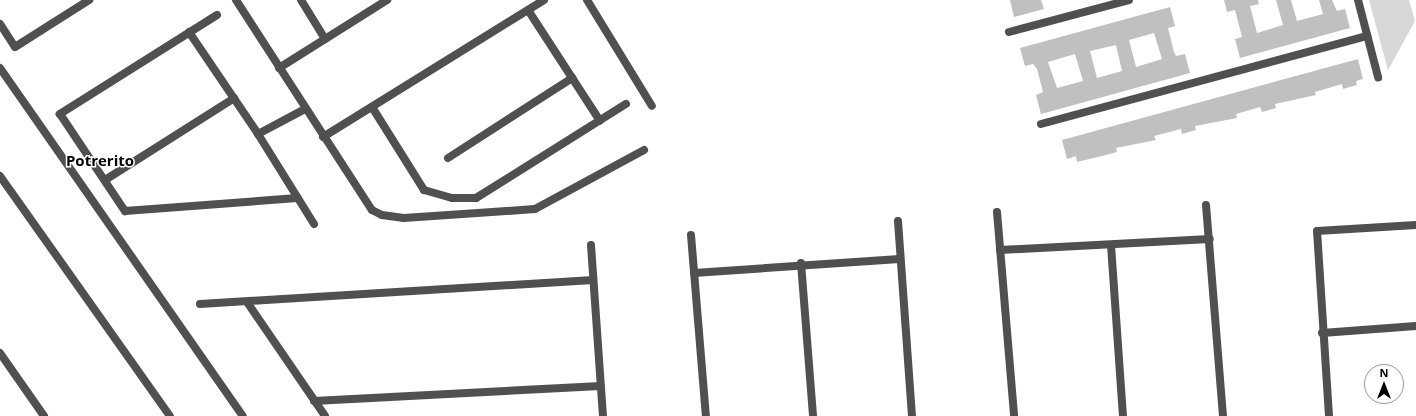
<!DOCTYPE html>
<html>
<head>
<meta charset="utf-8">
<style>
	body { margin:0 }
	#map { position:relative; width:1416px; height:416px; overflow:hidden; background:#fff; font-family:"Open Sans",sans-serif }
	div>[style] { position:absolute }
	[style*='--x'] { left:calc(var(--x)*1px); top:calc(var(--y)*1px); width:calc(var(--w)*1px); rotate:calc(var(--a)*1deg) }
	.green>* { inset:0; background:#d7d7d7 }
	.building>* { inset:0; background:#c0c0c0 }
	.minor>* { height:8px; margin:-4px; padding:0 4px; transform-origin:4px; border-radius:4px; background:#505050 }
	span { translate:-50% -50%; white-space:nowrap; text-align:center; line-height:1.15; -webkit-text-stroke:3px #fff; paint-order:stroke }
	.district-label { font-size:15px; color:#000; font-weight:700 }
	.north { position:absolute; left:1364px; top:364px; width:40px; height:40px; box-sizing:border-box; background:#fff; border:1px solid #999; border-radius:50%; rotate:0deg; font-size:11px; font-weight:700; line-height:16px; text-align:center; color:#000 }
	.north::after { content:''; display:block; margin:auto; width:14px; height:18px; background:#000; clip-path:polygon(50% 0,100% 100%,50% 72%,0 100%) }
</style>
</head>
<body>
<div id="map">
	<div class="green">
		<div style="clip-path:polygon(1369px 0,1409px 0,1415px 21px,1388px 70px)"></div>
	</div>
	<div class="building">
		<div style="clip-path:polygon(1010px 0,1041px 0,1044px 9px,1014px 17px)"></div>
		<div style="clip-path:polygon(1224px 0,1258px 0,1259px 4px,1250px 6px,1257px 33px,1283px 25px,1276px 0,1291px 0,1297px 21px,1323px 14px,1319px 0,1332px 0,1337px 11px,1345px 9px,1350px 28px,1240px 58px,1235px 39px,1242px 37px,1235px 10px,1227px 12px)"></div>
		<div style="clip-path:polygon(evenodd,1170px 7px,1175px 26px,1168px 28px,1174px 52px,1176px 56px,1185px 54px,1190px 73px,1041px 114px,1036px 95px,1043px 92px,1037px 69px,1033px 64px,1025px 66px,1020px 48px,1170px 7px,1154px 33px,1162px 59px,1136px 67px,1129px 40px,1154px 33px,1170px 7px,1116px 45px,1122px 71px,1097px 78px,1090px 51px,1116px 45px,1170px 7px,1075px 54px,1083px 81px,1057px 88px,1048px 62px,1075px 54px)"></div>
		<div style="clip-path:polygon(1358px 59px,1363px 79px,1356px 81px,1357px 85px,1343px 89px,1342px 84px,1315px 92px,1316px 95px,1275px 104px,1276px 108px,1262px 112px,1260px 107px,1236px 114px,1237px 118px,1195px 126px,1196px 130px,1182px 134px,1181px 129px,1154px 136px,1156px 140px,1116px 148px,1117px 152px,1102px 156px,1077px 162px,1076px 156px,1067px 159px,1062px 140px)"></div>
	</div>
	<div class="minor">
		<div style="--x:236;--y:0;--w:250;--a:57.1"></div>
		<div style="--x:372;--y:210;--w:11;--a:27"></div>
		<div style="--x:382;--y:215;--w:22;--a:8"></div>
		<div style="--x:404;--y:218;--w:131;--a:-3.9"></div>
		<div style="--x:535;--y:209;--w:124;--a:-28.4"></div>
		<div style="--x:301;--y:0;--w:46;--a:58.4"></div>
		<div style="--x:587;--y:0;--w:124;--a:58.5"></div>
		<div style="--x:1358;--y:0;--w:80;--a:75.4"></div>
		<div style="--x:528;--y:10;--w:132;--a:57"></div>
		<div style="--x:217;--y:15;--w:186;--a:147.8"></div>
		<div style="--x:60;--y:114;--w:117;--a:56.2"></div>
		<div style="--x:125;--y:211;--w:173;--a:-4.3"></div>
		<div style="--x:0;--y:24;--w:27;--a:57"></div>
		<div style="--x:15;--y:47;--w:88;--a:-32.4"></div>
		<div style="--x:189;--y:32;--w:123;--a:55.9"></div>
		<div style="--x:258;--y:134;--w:106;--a:58.1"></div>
		<div style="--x:1009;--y:32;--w:124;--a:-14.9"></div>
		<div style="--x:0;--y:68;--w:424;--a:55.1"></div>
		<div style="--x:279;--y:68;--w:128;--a:-32.2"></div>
		<div style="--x:372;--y:107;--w:98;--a:57.9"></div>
		<div style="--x:424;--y:190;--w:29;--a:16"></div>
		<div style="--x:452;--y:198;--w:24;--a:0"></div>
		<div style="--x:476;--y:198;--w:177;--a:-32.1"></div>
		<div style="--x:1041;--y:124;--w:338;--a:-15.1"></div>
		<div style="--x:258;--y:134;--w:53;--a:-28"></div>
		<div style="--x:323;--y:137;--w:260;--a:-31.8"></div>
		<div style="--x:448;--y:158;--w:148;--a:-32.8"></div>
		<div style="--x:0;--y:176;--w:294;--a:54.7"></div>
		<div style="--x:105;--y:180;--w:153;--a:-32.4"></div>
		<div style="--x:1206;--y:205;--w:212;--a:85.4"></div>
		<div style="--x:997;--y:212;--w:205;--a:85.2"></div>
		<div style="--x:898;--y:221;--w:196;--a:85.9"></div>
		<div style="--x:691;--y:235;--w:182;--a:85.3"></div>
		<div style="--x:591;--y:245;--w:171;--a:86"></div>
		<div style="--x:1111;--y:245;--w:171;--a:86"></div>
		<div style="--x:1000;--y:250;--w:210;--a:-3"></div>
		<div style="--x:801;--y:263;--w:153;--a:85.5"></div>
		<div style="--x:694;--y:273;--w:206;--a:-3.9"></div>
		<div style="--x:247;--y:302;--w:138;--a:55.6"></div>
		<div style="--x:200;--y:304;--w:394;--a:-3.5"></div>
		<div style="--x:1322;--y:333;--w:94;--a:-4.3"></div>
		<div style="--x:0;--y:353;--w:77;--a:55.1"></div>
		<div style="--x:314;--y:401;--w:287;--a:-3"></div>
		<div style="--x:1329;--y:416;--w:185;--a:-93.7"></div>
		<div style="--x:1317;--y:231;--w:99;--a:-3.5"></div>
	</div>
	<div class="district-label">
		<span style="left:100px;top:161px">Potrerito</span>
	</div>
	<div class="north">N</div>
</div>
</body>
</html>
